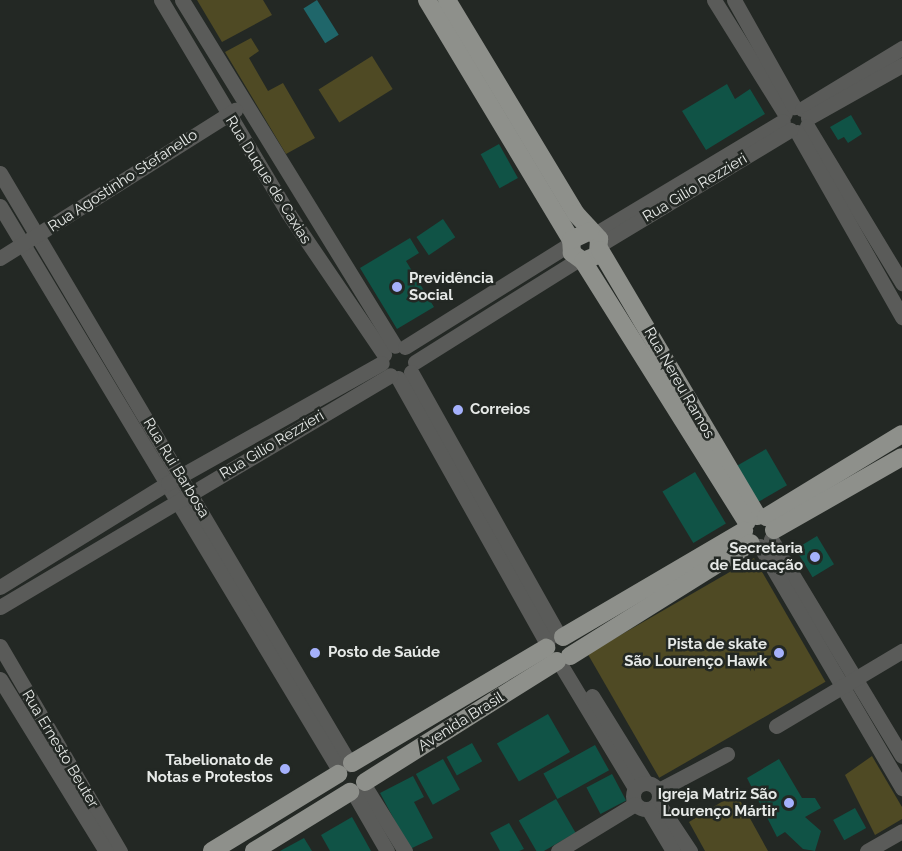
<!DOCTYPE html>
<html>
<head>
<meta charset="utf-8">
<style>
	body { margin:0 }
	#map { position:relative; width:902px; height:851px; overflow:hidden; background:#232824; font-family:Raleway,sans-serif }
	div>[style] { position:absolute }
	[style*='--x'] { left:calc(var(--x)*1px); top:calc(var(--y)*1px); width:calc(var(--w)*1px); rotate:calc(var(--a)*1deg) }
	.green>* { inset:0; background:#4f4a24; transform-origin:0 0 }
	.water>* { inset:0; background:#1f666a; transform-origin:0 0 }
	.building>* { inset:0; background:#105346; transform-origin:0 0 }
	.minor>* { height:15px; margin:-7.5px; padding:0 7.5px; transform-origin:7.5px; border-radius:7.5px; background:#5a5b59 }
	.minor>.ring { margin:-7.5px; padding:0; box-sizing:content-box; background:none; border:15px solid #5a5b59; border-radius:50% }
	.major>* { height:18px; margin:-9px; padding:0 9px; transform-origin:9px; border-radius:9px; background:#8e908b }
	.dots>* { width:16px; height:16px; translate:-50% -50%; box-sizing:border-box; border:3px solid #232824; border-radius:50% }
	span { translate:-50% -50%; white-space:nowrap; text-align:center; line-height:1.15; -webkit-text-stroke:5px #232824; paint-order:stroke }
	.street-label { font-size:15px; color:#e6e9e7 }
	.poi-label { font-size:15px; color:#e6e9e7; font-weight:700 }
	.left { translate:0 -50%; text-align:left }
	.right { translate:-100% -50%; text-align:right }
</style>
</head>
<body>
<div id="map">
	<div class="green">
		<div style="clip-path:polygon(197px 0,263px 0,272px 15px,222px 42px)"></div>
		<div style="clip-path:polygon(251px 38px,259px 51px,249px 58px,268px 91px,283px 83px,315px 138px,286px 154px,225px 52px)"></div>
		<div style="left:372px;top:56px;width:39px;height:63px;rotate:58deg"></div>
		<div style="left:754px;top:558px;width:143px;height:192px;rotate:60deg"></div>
		<div style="clip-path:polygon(872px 756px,902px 807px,902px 819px,875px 835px,845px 775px)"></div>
		<div style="clip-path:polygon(736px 793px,768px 851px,705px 851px,689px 822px)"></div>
	</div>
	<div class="water">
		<div style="left:317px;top:0;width:41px;height:16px;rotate:58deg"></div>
	</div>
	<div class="building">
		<div style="clip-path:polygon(727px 84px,735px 99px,750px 89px,765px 114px,706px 150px,682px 111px)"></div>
		<div style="clip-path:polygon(851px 115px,862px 134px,848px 143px,844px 137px,838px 140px,830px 127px)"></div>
		<div style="left:499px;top:144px;width:39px;height:21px;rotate:61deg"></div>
		<div style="left:443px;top:219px;width:22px;height:32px;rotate:56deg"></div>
		<div style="clip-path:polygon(410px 238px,419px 253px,406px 261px,434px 307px,397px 329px,360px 268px)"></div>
		<div style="left:766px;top:449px;width:42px;height:33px;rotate:60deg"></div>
		<div style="left:695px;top:472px;width:60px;height:38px;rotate:59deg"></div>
		<div style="left:817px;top:536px;width:33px;height:25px;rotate:59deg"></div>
		<div style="left:548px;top:714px;width:44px;height:59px;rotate:60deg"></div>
		<div style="left:472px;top:743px;width:21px;height:29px;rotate:61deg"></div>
		<div style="left:595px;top:745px;width:29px;height:59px;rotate:61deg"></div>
		<div style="left:443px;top:759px;width:35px;height:31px;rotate:61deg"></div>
		<div style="clip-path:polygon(779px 759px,802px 798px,815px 798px,821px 808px,805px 817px,821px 831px,815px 851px,803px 849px,785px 832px,777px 837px,747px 778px)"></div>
		<div style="left:612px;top:774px;width:30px;height:29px;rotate:62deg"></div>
		<div style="clip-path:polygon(413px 776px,424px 797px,414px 802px,433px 838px,410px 849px,380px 793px)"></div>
		<div style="left:556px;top:799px;width:39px;height:43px;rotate:60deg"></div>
		<div style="left:855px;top:808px;width:23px;height:25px;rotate:61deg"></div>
		<div style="clip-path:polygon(352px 817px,371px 851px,330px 851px,321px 835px)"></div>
		<div style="clip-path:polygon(509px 823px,524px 849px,519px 851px,500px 851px,490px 833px)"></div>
		<div style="clip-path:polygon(304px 838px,312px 851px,280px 851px)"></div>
	</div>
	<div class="minor">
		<div style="--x:161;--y:0;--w:248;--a:59.2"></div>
		<div style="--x:288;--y:213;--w:171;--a:55.8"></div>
		<div style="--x:182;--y:0;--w:406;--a:58.4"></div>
		<div style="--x:714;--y:0;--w:134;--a:58.1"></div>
		<div style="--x:734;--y:0;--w:123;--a:60.7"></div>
		<div style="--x:802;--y:109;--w:117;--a:-31.4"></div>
		<div style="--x:808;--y:118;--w:108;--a:-29.4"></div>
		<div style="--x:807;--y:126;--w:184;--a:58.8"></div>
		<div style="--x:797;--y:132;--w:213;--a:60.4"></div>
		<div style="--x:0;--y:173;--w:687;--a:59.37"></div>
		<div style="--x:0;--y:206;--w:658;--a:58.99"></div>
		<div style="--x:595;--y:234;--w:219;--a:-31"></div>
		<div style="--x:601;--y:244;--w:221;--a:-31.1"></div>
		<div style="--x:0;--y:258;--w:278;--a:-32.2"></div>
		<div style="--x:405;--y:347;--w:195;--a:-32"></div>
		<div style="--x:415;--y:362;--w:194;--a:-32.1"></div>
		<div style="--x:411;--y:372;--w:303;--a:60.7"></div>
		<div style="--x:398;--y:378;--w:305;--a:60.7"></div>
		<div style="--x:771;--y:539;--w:253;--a:58.9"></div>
		<div style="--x:760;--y:546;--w:281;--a:59.6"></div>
		<div style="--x:0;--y:587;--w:198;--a:-31.8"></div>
		<div style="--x:168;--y:483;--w:245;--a:-29.3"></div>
		<div style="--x:0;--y:607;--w:454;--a:-30.7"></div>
		<div style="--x:0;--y:646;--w:238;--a:59.7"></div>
		<div style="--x:559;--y:662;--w:147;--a:58.9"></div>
		<div style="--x:0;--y:679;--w:202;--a:58.4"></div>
		<div style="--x:592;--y:696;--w:102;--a:58.2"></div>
		<div style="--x:776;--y:726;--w:147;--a:-30.8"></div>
		<div class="ring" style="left:633px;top:783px;width:11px;height:11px"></div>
		<div style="--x:364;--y:785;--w:78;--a:58.2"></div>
		<div style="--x:659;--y:790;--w:77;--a:-27.9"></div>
		<div style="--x:353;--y:792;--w:68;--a:60"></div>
		<div style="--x:658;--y:803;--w:58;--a:56.3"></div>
		<div style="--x:648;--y:809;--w:49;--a:59.2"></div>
		<div style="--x:558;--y:851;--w:90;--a:-31.4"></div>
		<div style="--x:867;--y:851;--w:40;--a:-29.7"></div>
	</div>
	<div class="major">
		<div style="--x:427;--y:0;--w:280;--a:59"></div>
		<div style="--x:447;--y:0;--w:250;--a:58.9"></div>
		<div style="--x:576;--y:214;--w:34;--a:47"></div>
		<div style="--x:599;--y:239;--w:16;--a:94"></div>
		<div style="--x:598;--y:255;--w:16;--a:158"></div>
		<div style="--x:583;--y:261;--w:14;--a:-144"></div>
		<div style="--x:572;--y:253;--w:13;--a:-94"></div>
		<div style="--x:571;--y:240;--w:21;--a:-25"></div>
		<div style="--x:600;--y:250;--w:309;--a:59.4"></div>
		<div style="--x:583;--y:261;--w:308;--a:57.9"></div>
		<div style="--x:766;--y:517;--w:159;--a:-31.4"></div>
		<div style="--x:774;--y:530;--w:147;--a:-29.7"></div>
		<div style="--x:563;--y:637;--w:210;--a:-30.4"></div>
		<div style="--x:570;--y:656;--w:213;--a:-32"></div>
		<div style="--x:352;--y:763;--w:226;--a:-30.7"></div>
		<div style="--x:365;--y:782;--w:227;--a:-32.2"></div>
		<div style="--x:212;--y:851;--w:148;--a:-31.4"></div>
		<div style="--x:254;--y:851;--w:113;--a:-31.6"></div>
	</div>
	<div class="dots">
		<div style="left:397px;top:287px;background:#a5b1fc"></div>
		<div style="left:458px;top:410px;background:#a5b1fc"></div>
		<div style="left:815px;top:557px;background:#a5b1fc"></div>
		<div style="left:315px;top:653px;background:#a5b1fc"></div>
		<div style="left:779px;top:653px;background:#a5b1fc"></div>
		<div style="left:285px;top:769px;background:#a5b1fc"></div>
		<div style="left:789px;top:803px;background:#a5b1fc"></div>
	</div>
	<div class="street-label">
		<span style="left:268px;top:180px;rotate:58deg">Rua Duque de Caxias</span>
		<span style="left:123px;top:181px;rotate:-33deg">Rua Agostinho Stefanello</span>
		<span style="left:695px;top:188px;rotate:-31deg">Rua Gilio Rezzieri</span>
		<span style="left:679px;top:383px;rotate:60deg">Rua Nereu Ramos</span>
		<span style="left:272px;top:445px;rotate:-31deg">Rua Gilio Rezzieri</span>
		<span style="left:176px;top:468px;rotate:59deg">Rua Rui Barbosa</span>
		<span style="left:461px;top:722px;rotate:-32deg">Avenida Brasil</span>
		<span style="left:60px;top:749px;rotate:59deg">Rua Ernesto Beuter</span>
	</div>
	<div class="poi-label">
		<span class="left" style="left:409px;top:287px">Previdência<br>Social</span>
		<span class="left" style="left:470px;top:410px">Correios</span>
		<span class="right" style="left:803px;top:557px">Secretaria<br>de Educação</span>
		<span class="right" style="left:767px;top:653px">Pista de skate<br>São Lourenço Hawk</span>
		<span class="left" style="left:328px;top:653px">Posto de Saúde</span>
		<span class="right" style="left:273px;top:769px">Tabelionato de<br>Notas e Protestos</span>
		<span class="right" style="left:777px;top:803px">Igreja Matriz São<br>Lourenço Mártir</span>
	</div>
</div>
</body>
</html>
